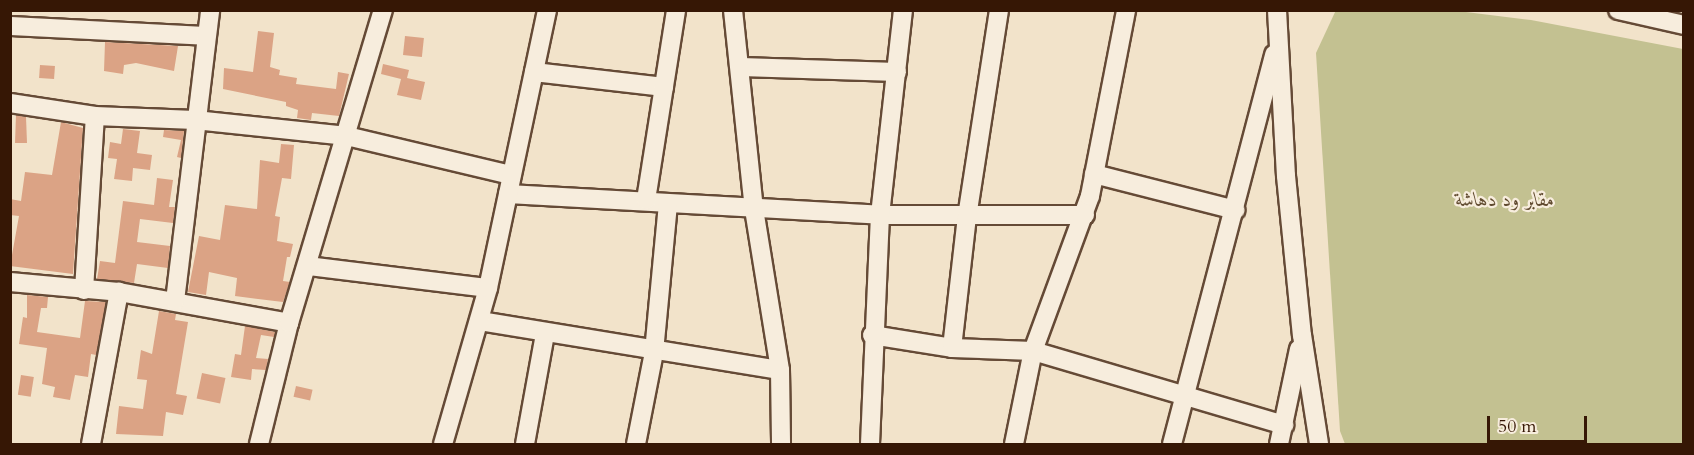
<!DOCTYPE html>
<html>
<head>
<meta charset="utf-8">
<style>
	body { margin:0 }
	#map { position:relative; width:1694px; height:455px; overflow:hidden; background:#f2e3ca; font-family:Cardo,Amiri,serif }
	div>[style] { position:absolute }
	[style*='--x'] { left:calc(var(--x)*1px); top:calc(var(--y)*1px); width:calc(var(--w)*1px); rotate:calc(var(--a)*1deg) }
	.green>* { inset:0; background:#c3c191 }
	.building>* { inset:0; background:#dba385; transform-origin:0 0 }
	.roads { filter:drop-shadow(2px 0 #654a36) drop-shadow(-2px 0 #654a36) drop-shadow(0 2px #654a36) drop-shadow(0 -2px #654a36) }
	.minor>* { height:18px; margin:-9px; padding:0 9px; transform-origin:9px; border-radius:9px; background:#f7eddd }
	span { translate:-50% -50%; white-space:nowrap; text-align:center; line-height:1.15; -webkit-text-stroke:4.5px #f7eddd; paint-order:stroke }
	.park-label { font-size:20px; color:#604a2f; font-style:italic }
	.frame { position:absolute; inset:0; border:12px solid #361705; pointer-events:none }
	.scale { position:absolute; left:1487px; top:416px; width:100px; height:27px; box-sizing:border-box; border:3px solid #361705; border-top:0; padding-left:8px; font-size:18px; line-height:21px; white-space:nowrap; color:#361705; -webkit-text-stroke:4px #f7eddd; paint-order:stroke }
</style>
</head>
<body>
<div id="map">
	<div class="green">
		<div style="clip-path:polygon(1336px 10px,1458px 11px,1531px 20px,1683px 49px,1683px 444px,1345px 444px,1340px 431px,1316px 53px)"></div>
	</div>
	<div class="building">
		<div style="clip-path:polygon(258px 31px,274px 33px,270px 67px,280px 70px,279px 75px,297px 78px,296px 84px,336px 89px,338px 72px,349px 74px,339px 116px,312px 113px,311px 120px,297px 118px,298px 110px,286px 106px,286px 102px,223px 89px,224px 68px,253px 72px)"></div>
		<div style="left:405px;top:36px;width:19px;height:19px;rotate:6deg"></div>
		<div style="clip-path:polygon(105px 42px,178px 46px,174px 71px,136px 63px,124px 65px,123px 74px,104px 71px)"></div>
		<div style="clip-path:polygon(383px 64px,409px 70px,407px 78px,425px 82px,421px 100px,397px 95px,401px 79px,381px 74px)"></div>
		<div style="left:40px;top:65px;width:15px;height:13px;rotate:4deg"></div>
		<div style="clip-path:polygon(16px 115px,26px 117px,27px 143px,15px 143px)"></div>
		<div style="clip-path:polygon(61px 122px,83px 128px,73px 274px,10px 266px,19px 216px,10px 215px,10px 199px,21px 201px,25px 172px,52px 175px)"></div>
		<div style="clip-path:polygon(123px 129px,140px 131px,137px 153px,152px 155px,150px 170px,133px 168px,132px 181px,114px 179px,117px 159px,108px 158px,110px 142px,121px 144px)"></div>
		<div style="clip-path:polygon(164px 130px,184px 131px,181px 158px,177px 157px,181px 140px,163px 137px)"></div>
		<div style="clip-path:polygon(281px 144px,294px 145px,291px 179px,282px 178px,275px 216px,280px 217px,277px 241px,293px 244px,290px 257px,287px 257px,283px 281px,290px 282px,283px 302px,235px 296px,237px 278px,209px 272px,206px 295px,188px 292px,199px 236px,220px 240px,225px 205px,257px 209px,260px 160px,279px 163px)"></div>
		<div style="clip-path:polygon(157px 178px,173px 180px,169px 207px,175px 207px,173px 223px,140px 219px,137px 242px,170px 246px,168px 268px,137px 264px,134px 283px,97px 279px,100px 261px,115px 263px,123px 201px,154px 205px)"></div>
		<div style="clip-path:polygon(27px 295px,48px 297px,47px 308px,41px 308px,37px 332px,80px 338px,85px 301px,106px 302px,96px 355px,91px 354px,88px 377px,75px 375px,70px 400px,53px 397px,55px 387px,42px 384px,47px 348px,19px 344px,23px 317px,27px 318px)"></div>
		<div style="clip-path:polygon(159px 311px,176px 314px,175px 320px,188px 322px,176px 394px,187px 396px,183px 415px,166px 412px,163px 436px,116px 434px,119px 406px,143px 409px,147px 380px,137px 379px,141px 350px,152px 354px)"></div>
		<div style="clip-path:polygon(245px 326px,275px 332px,274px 337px,261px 335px,256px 358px,268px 359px,266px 370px,252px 369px,251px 380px,231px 377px,235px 354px,241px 355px)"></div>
		<div style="left:202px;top:373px;width:24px;height:26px;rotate:12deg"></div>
		<div style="left:21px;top:375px;width:13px;height:20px;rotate:9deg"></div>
		<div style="left:296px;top:386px;width:17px;height:11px;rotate:13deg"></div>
	</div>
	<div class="roads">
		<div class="minor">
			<div style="--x:733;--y:10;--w:200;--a:84"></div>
			<div style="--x:754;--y:209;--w:163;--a:80.8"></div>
			<div style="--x:780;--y:370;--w:74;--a:89.2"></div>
			<div style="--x:1277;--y:10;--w:166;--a:86.9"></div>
			<div style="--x:1286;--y:176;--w:160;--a:84.3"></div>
			<div style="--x:1302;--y:335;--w:110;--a:81.1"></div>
			<div style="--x:1618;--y:10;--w:68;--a:12.8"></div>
			<div style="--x:10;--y:26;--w:196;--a:2.9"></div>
			<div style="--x:741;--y:67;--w:156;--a:1.8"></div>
			<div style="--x:534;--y:72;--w:131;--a:6.6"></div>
			<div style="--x:10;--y:103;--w:86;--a:8.7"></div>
			<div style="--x:95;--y:116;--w:100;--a:2.3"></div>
			<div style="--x:195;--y:120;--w:153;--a:6"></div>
			<div style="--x:347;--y:136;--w:169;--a:13.4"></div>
			<div style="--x:1094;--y:174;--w:146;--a:14.3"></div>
			<div style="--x:508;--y:194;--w:373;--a:3.2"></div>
			<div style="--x:880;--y:215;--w:205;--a:0"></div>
			<div style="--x:646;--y:200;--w:192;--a:-81"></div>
			<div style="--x:308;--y:266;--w:181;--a:7"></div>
			<div style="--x:10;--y:282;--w:109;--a:5.2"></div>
			<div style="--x:119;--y:292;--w:173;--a:10.3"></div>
			<div style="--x:84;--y:290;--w:174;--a:-86.4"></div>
			<div style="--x:175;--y:301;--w:293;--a:-83.1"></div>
			<div style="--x:480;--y:321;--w:304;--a:9.3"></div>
			<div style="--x:872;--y:335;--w:81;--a:9.2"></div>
			<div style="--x:952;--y:348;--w:81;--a:2.1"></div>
			<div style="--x:1033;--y:351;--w:262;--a:16.4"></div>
			<div style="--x:952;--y:348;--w:132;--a:-83.5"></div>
			<div style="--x:967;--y:217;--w:209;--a:-81.2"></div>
			<div style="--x:91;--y:444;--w:155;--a:-79.6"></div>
			<div style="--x:259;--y:444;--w:125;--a:-76.1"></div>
			<div style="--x:289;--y:323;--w:327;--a:-73.3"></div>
			<div style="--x:443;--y:444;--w:162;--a:-73.9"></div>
			<div style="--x:488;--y:288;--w:284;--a:-78"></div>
			<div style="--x:525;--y:444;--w:112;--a:-79.7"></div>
			<div style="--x:636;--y:444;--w:94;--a:-78.9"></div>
			<div style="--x:654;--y:352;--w:149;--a:-84.6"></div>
			<div style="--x:870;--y:444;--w:229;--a:-87.5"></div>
			<div style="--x:880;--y:215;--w:206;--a:-83.6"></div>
			<div style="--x:1014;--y:444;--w:95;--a:-78.5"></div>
			<div style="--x:1033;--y:351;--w:165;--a:-69.8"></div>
			<div style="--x:1090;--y:196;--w:189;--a:-79"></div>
			<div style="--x:1172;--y:444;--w:403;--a:-75.3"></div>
			<div style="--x:1279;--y:444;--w:97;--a:-78.1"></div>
		</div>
	</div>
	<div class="park-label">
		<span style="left:1505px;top:199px">مقابر ود دهاشة</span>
	</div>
	<div class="frame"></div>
	<div class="scale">50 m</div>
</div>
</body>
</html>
